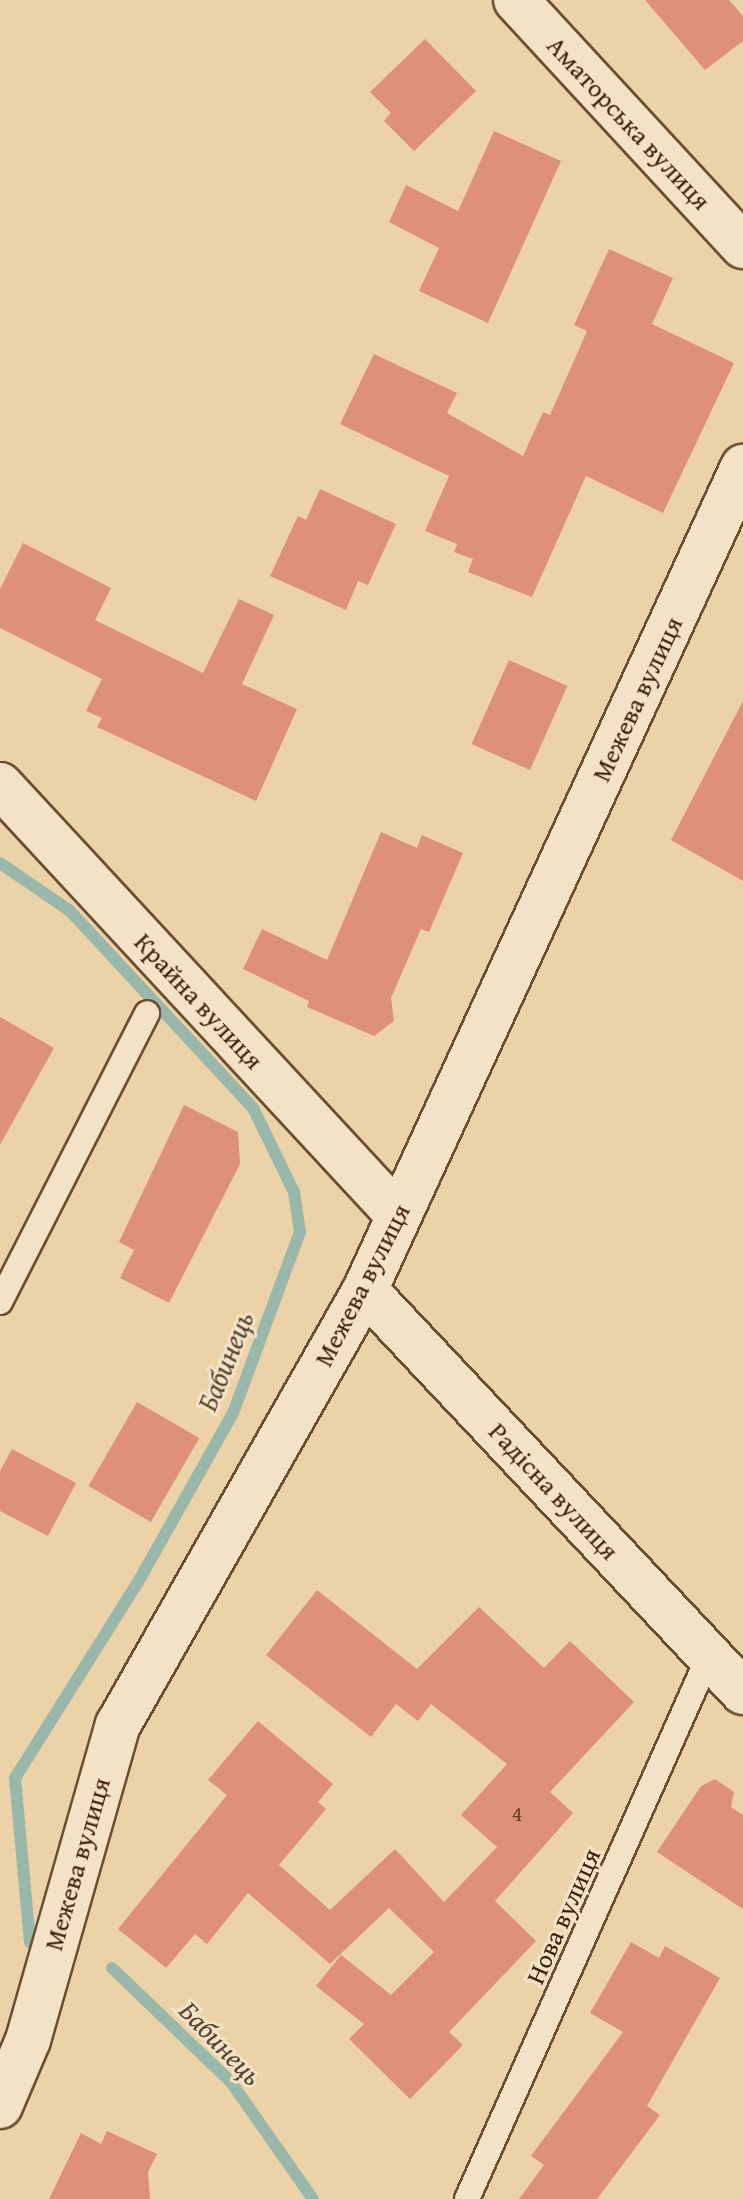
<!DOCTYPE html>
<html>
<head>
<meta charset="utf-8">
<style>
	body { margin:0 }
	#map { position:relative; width:743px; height:2199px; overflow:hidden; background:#ecd3a7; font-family:"Gentium Book Plus",serif }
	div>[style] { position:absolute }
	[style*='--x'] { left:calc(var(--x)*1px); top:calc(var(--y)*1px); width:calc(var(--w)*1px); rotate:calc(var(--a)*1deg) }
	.stream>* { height:12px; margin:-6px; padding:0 6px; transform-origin:6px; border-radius:6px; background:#99b7ab }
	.building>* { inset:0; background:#df9079; transform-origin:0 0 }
	.roads { filter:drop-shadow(2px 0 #6a4e30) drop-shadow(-2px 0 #6a4e30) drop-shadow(0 2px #6a4e30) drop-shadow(0 -2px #6a4e30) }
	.service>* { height:24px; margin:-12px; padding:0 12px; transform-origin:12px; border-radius:12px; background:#f3e2c6 }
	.minor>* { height:44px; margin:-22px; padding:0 22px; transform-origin:22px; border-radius:22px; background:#f3e2c6 }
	span { translate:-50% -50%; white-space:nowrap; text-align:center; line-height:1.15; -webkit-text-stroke:6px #f3e2c6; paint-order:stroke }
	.number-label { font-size:22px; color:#673d25 }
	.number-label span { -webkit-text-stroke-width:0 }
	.street-label { font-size:26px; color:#3f2109 }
	.water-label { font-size:28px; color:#564632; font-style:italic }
</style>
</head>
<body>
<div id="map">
	<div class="stream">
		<div style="--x:0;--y:863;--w:85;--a:34.4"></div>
		<div style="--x:70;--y:911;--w:269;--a:47.1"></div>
		<div style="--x:253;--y:1108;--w:93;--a:64"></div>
		<div style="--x:294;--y:1192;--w:40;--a:81.5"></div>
		<div style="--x:300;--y:1232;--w:193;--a:110.3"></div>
		<div style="--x:233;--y:1413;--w:194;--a:119.3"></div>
		<div style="--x:138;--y:1582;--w:231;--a:122.1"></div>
		<div style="--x:15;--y:1778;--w:165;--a:84.8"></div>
		<div style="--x:112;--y:1968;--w:165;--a:43.8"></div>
		<div style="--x:231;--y:2082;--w:143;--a:55"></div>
	</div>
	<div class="building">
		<div style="clip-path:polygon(645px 0,729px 0,743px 16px,743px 41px,705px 70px)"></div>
		<div style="clip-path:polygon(425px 39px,476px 91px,414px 151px,384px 121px,391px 113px,370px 92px)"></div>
		<div style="clip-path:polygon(494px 131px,561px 161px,488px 323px,419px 291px,439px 248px,389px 222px,406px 185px,458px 211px)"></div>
		<div style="clip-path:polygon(609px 249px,673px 278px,652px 324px,734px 363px,663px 513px,586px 476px,532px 597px,468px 572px,473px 559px,454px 552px,457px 544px,425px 531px,449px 476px,340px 424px,374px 354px,457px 393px,447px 413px,523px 456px,543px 412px,550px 415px,587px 331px,574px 325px)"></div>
		<div style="clip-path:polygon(320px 489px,396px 524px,368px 585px,358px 581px,346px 610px,270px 576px,298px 516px,306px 520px)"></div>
		<div style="clip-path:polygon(23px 543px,111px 588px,95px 620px,203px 673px,239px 599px,274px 615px,242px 684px,297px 709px,256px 801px,97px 727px,102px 718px,86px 711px,102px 679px,0 628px,0 589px)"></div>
		<div style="left:509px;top:660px;width:64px;height:92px;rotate:24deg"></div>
		<div style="clip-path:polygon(743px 701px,743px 881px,671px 840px)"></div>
		<div style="clip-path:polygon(381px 832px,417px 848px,422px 835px,463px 853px,429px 932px,421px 929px,391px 998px,394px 1021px,374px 1036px,307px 1007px,309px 1001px,243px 969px,262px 929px,327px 960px)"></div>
		<div style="clip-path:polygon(0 1017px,54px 1048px,0 1145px)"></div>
		<div style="clip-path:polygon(184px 1105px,238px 1132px,240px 1164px,169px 1303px,120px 1278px,134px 1250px,119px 1242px)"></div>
		<div style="left:137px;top:1402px;width:72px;height:97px;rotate:30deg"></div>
		<div style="clip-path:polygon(12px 1449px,76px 1483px,48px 1536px,0 1511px,0 1471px)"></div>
		<div style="clip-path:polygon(317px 1590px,417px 1669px,479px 1607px,544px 1668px,570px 1641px,634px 1702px,550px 1792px,573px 1813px,495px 1901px,536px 1941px,449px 2032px,463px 2045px,410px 2099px,349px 2039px,364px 2024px,316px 1986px,341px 1955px,391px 1995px,434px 1952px,389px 1908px,330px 1964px,248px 1893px,207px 1944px,195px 1934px,166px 1968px,118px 1929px,227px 1795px,208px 1780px,258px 1721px,333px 1784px,318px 1802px,326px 1809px,279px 1865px,330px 1910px,395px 1849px,444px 1902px,497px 1847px,461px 1815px,507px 1764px,431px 1704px,418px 1721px,396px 1704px,371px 1737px,266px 1655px)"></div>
		<div style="clip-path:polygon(715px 1779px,734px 1792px,731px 1807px,743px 1815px,743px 1909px,657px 1852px,701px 1786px)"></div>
		<div style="clip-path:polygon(631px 1942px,659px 1958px,665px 1946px,720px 1978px,647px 2106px,660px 2115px,597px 2199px,519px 2199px,544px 2165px,531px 2156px,623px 2032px,590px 2013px)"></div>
		<div style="clip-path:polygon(107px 2131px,157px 2154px,148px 2172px,150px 2199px,49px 2199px,81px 2133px,101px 2144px)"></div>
	</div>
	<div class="roads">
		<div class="service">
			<div style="--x:0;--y:1302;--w:324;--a:-63"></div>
			<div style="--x:467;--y:2199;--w:594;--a:-65.98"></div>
		</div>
		<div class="minor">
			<div style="--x:516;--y:0;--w:335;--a:47.3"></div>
			<div style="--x:0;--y:785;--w:587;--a:47.21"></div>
			<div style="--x:365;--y:1290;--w:552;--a:46.76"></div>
			<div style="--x:0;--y:2106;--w:72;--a:-67"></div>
			<div style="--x:28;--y:2040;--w:328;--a:-74.1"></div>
			<div style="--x:118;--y:1725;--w:500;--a:-60.41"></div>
			<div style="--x:365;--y:1290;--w:906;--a:-65.33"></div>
		</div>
	</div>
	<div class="number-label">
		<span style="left:517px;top:1814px">4</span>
	</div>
	<div class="street-label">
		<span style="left:629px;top:123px;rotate:47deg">Аматорська вулиця</span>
		<span style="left:637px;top:699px;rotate:-65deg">Межева вулиця</span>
		<span style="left:199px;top:1001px;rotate:47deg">Крайна вулиця</span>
		<span style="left:362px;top:1285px;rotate:-63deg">Межева вулиця</span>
		<span style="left:554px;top:1491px;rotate:47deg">Радісна вулиця</span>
		<span style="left:77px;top:1864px;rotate:-74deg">Межева вулиця</span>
		<span style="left:563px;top:1916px;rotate:-66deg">Нова вулиця</span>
	</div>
	<div class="water-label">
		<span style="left:225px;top:1361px;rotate:-68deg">Бабинець</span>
		<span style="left:221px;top:2043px;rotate:46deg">Бабинець</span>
	</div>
</div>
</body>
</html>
